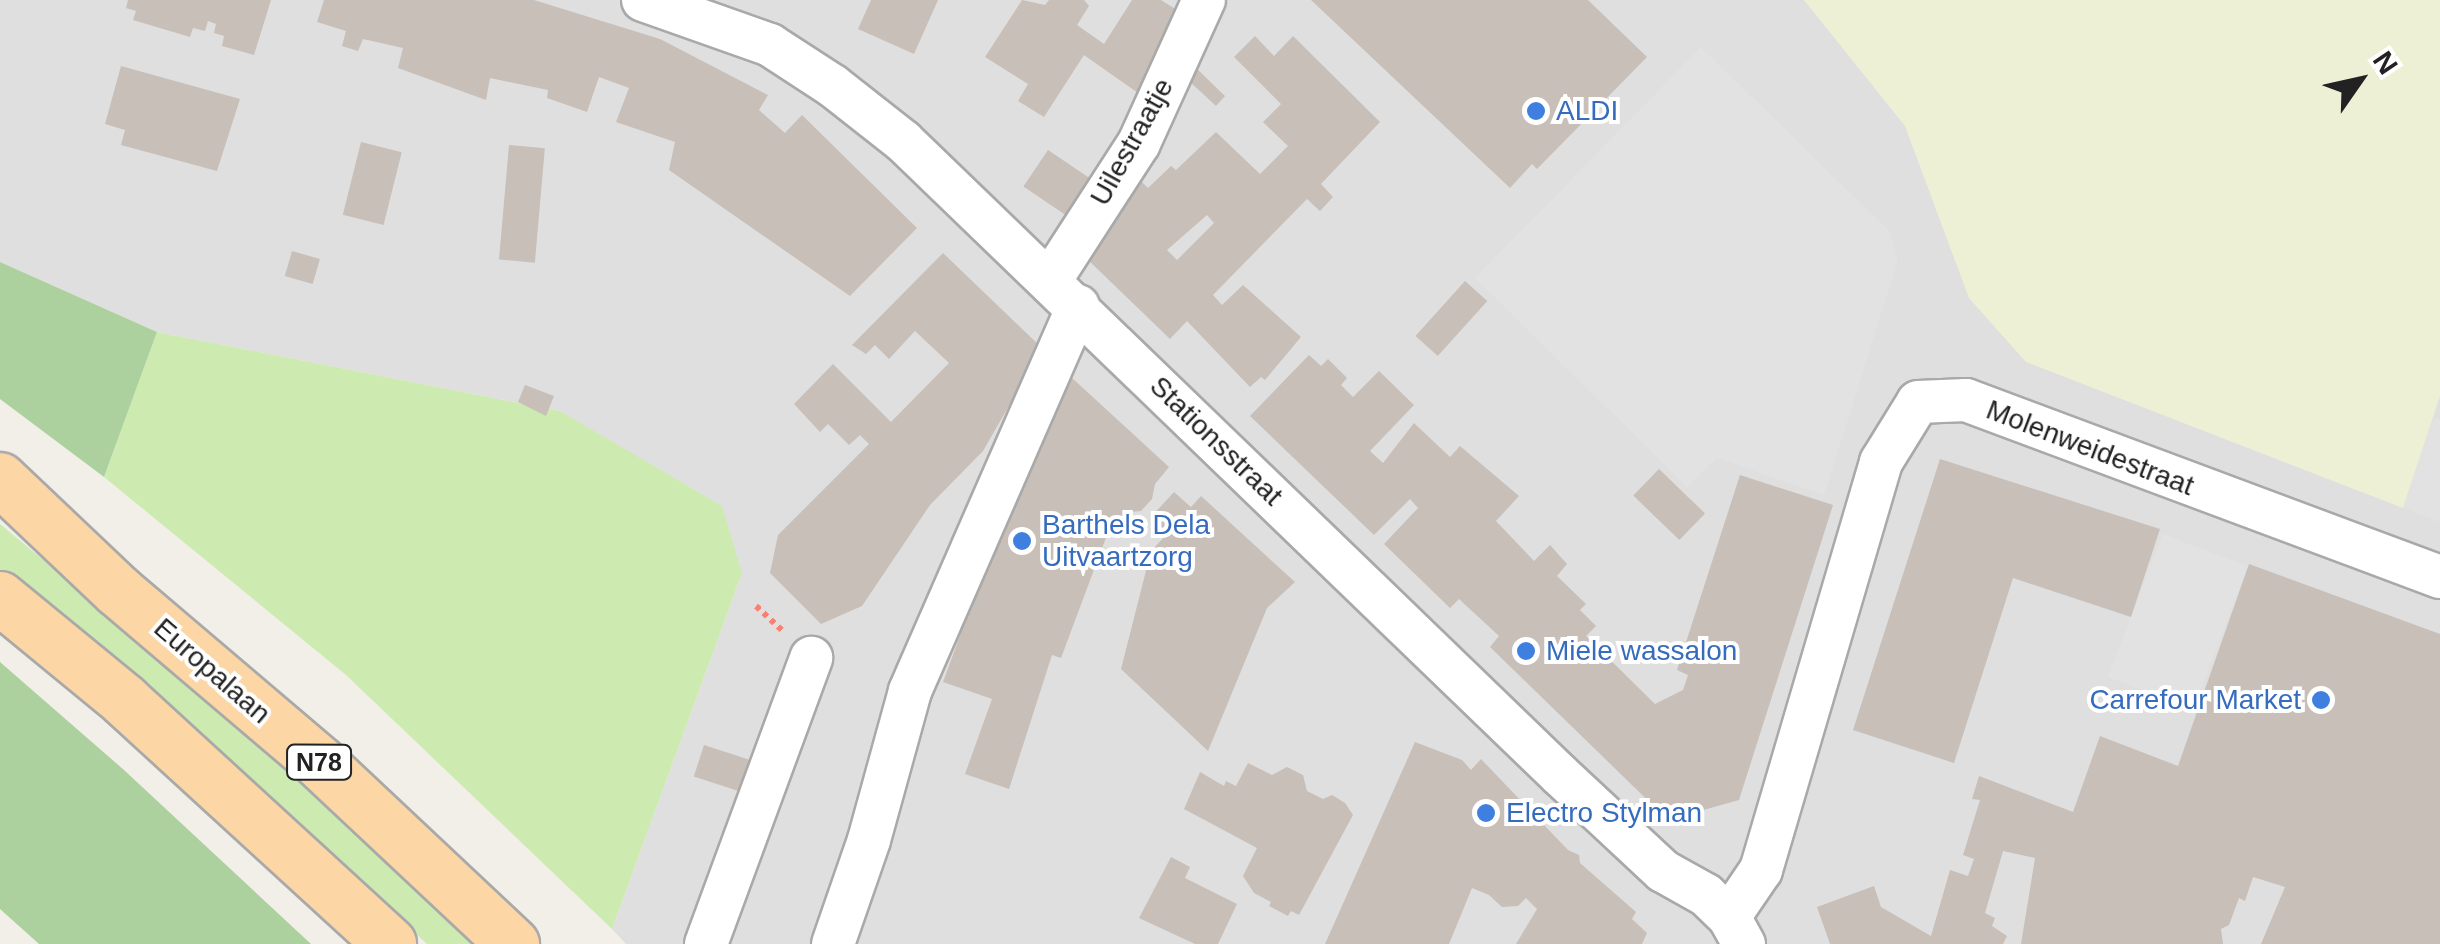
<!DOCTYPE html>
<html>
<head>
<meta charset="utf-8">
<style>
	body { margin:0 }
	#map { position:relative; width:2440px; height:944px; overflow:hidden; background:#f2efe9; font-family:Helvetica,sans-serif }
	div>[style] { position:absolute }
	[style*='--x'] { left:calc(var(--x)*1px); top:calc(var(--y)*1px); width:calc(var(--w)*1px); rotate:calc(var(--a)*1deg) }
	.residential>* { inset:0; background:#e0dfdf }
	.farmland>* { inset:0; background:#eef0d5 }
	.grass>* { inset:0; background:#cdebb0 }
	.forest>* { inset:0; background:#add19e }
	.parking>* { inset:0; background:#e2e2e2; transform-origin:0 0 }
	.building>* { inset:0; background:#c7bfb8; transform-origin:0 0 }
	.path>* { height:6px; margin-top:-3px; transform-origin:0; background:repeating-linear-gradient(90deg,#fa8072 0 5px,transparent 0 10px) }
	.roads { filter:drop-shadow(2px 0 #a9a9a9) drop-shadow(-2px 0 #a9a9a9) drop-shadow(0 2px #a9a9a9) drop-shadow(0 -2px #a9a9a9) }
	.minor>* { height:42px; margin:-21px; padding:0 21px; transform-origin:21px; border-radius:21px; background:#fff }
	.major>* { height:52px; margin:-26px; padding:0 26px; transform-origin:26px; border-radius:26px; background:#fcd6a4 }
	.dots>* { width:28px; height:28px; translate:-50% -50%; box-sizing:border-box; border:5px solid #fff; border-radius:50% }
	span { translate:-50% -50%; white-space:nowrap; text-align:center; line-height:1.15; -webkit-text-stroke:8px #fff; paint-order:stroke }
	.shield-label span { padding:2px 8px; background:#fff; border:2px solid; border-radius:8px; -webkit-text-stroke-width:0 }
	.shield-label { font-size:25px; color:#222; font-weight:700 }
	.shop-label { font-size:28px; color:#366cbe }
	.left { translate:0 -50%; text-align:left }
	.right { translate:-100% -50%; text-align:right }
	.street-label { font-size:28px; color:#222 }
	.north { position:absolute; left:2310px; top:30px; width:100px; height:100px; -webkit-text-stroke:8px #fff; paint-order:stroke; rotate:56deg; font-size:28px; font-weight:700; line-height:40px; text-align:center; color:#222 }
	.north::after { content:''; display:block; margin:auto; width:35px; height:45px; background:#222; clip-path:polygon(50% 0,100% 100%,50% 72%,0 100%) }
</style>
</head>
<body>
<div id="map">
	<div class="residential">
		<div style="clip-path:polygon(0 0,2440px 0,2440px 944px,626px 944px,612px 929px,742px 573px,560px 411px,157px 332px,0 262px)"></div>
	</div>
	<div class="farmland">
		<div style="clip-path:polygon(1804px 0,2440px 0,2440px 396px,2403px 508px,2026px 362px,1969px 298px,1905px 126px)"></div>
	</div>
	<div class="grass">
		<div style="clip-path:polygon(157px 332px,560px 411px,722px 506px,742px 573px,612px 929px,346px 675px,104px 477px)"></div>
		<div style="clip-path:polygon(0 524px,237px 720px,478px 944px,427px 944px,235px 770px,0 572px)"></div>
	</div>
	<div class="forest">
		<div style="clip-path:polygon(0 262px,157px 332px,104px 477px,0 399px)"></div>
		<div style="clip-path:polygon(0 662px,124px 770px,311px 944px,39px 944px,0 909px)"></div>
	</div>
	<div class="parking">
		<div style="clip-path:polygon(1701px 47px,1889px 231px,1898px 260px,1824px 495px,1717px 458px,1687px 487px,1475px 278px)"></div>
		<div style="clip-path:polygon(2434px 417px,2440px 419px,2440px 522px,2403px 508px)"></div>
		<div style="left:2163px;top:534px;width:91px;height:153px;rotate:21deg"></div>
	</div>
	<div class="building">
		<div style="clip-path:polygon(128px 0,271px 0,254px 55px,222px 46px,224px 36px,214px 33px,216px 24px,208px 21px,205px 31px,193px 28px,190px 37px,133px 20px,136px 11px,126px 8px)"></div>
		<div style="clip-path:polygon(324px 0,534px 0,660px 39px,768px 95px,759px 110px,785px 133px,802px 115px,917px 228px,850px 296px,669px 170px,675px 142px,616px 122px,629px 88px,599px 77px,587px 112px,547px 98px,548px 90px,490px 78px,486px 100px,398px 68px,403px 48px,363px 39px,358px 51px,342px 46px,346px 31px,317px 22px)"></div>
		<div style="clip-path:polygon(871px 0,938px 0,914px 54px,858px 29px)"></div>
		<div style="clip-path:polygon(1022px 0,1045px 5px,1049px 0,1084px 0,1089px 6px,1077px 25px,1104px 44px,1132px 0,1161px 0,1185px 15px,1138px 93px,1084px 55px,1044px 117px,1018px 101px,1028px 84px,985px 57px)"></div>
		<div style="clip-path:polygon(1311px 0,1588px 0,1647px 57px,1537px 169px,1532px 164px,1510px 188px)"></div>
		<div style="clip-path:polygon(evenodd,1255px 36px,1274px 56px,1293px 36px,1380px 122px,1321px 184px,1333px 197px,1320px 211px,1307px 199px,1213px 295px,1222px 305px,1243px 285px,1301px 337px,1265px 380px,1261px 377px,1250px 387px,1187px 321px,1170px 339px,1085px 257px,1136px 176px,1148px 188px,1171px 166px,1176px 170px,1216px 132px,1260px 174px,1288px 146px,1263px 122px,1281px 104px,1234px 57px,1255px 36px,1207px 215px,1214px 223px,1177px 260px,1167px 250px,1207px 215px)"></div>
		<div style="clip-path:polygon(121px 66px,240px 99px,217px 171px,121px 145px,125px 130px,105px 124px)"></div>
		<div style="clip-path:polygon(1194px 66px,1225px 96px,1216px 106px,1188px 80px)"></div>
		<div style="left:361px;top:142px;width:42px;height:75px;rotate:14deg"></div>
		<div style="left:509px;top:145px;width:36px;height:115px;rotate:5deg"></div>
		<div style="left:1048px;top:150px;width:50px;height:44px;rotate:34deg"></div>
		<div style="left:292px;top:251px;width:29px;height:26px;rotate:16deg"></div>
		<div style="clip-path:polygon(943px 253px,1042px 348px,983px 451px,930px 505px,862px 606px,821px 624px,770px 573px,778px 535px,869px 444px,860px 435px,849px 445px,828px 424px,820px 432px,794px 404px,833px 364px,891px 422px,949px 363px,915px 331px,889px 359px,875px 345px,866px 354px,852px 345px)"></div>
		<div style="left:1465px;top:281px;width:30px;height:74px;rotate:42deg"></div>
		<div style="clip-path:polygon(1309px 355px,1321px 366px,1328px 359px,1347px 378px,1341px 385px,1353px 397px,1379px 371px,1414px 405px,1370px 451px,1383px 463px,1414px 423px,1450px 457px,1460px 446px,1519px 496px,1496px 521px,1534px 561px,1550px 545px,1567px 564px,1557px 576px,1586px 604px,1580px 610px,1596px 626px,1586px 636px,1655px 704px,1683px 690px,1688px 675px,1677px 670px,1740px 475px,1833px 505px,1739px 800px,1668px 820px,1490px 647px,1499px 636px,1459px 599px,1450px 608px,1384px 544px,1418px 508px,1410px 499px,1374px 535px,1250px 416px)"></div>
		<div style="clip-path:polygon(1059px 366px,1169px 467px,1155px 484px,1152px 499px,1141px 511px,1129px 512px,1107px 535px,1061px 658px,1052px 655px,1009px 789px,965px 774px,992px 699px,943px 682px)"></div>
		<div style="clip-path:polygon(525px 385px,554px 396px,546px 416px,518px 402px)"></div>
		<div style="clip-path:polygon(1940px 459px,2160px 529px,2131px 617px,2013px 578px,1954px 763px,1853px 730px)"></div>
		<div style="left:1659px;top:469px;width:64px;height:37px;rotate:44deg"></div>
		<div style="clip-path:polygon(1174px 492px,1191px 507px,1201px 496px,1295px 582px,1267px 608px,1208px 751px,1121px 669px,1151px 551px,1168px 533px,1151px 517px)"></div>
		<div style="clip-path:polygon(2249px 564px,2440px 634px,2440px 944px,2261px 944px,2285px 887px,2253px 877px,2245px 901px,2239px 898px,2229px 925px,2221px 929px,2223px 944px,2021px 944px,2035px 858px,2003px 851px,1985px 913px,1995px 918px,1992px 926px,2007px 936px,2003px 944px,1830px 944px,1817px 907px,1874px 886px,1881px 907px,1931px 936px,1950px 870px,1968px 876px,1974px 859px,1963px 855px,1980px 800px,1972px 799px,1979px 776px,2073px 812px,2100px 736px,2178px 766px)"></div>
		<div style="clip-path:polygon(1415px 742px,1462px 760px,1471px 770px,1481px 759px,1568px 850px,1579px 855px,1580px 863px,1636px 912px,1632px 919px,1647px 933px,1642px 944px,1516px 944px,1537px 909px,1526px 898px,1518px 906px,1502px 907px,1489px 895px,1472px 888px,1449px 944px,1325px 944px)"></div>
		<div style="left:704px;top:745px;width:51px;height:33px;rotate:18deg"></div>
		<div style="clip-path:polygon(1248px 763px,1272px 775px,1287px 767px,1303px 775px,1307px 791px,1323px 799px,1332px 795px,1345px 803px,1353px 815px,1299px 915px,1291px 911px,1288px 916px,1269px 906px,1271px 902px,1254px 893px,1243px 876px,1257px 848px,1184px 809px,1200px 772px,1224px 786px,1226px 781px,1236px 786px)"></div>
		<div style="clip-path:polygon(1171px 857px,1190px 867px,1185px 878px,1237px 904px,1218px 944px,1195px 944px,1139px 918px)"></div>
	</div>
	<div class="path">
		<div style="--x:756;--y:606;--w:38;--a:43"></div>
	</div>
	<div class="roads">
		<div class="minor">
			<div style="--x:643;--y:0;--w:135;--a:19.5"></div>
			<div style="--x:770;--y:45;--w:75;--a:33.1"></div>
			<div style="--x:833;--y:86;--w:89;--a:38.2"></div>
			<div style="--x:903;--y:141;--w:913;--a:43.98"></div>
			<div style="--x:1560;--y:775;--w:141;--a:43"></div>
			<div style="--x:1663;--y:871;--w:49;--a:29.2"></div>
			<div style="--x:1706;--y:895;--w:32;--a:44"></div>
			<div style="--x:1729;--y:917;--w:31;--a:61"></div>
			<div style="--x:1051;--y:279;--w:162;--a:-57.1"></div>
			<div style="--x:1139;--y:143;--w:157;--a:-65.6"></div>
			<div style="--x:1729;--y:917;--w:57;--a:-55.8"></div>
			<div style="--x:1761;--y:870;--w:425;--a:-73.6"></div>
			<div style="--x:1881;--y:462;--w:70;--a:-58.3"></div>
			<div style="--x:1918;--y:402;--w:48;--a:-2.4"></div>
			<div style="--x:1966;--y:400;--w:506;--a:20.48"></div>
			<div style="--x:706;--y:944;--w:305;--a:-69.8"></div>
			<div style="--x:833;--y:944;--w:110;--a:-70.9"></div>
			<div style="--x:869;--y:840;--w:155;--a:-74.6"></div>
			<div style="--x:910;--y:691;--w:420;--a:-66.4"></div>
		</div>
		<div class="major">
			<div style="--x:0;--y:479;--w:161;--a:43.5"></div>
			<div style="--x:117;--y:590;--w:267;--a:40.4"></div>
			<div style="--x:320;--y:763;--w:265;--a:43.2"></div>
			<div style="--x:0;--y:598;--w:161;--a:39.4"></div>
			<div style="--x:124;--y:700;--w:361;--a:42.5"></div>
		</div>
	</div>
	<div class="dots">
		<div style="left:1536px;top:111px;background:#3f7fe0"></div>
		<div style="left:1022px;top:541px;background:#3f7fe0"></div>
		<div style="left:1526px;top:651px;background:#3f7fe0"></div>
		<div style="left:2321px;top:700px;background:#3f7fe0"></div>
		<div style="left:1486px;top:813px;background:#3f7fe0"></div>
	</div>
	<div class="shield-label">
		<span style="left:319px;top:762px">N78</span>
	</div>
	<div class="shop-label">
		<span class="left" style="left:1556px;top:111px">ALDI</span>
		<span class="left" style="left:1042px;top:541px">Barthels Dela<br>Uitvaartzorg</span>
		<span class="left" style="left:1546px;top:651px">Miele wassalon</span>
		<span class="right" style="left:2301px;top:700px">Carrefour Market</span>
		<span class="left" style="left:1506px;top:813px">Electro Stylman</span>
	</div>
	<div class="street-label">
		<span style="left:1132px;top:142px;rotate:-61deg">Uilestraatje</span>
		<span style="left:1216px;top:441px;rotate:44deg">Stationsstraat</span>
		<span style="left:2090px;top:448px;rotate:21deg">Molenweidestraat</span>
		<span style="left:212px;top:671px;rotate:41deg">Europalaan</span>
	</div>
	<div class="north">N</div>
</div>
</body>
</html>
